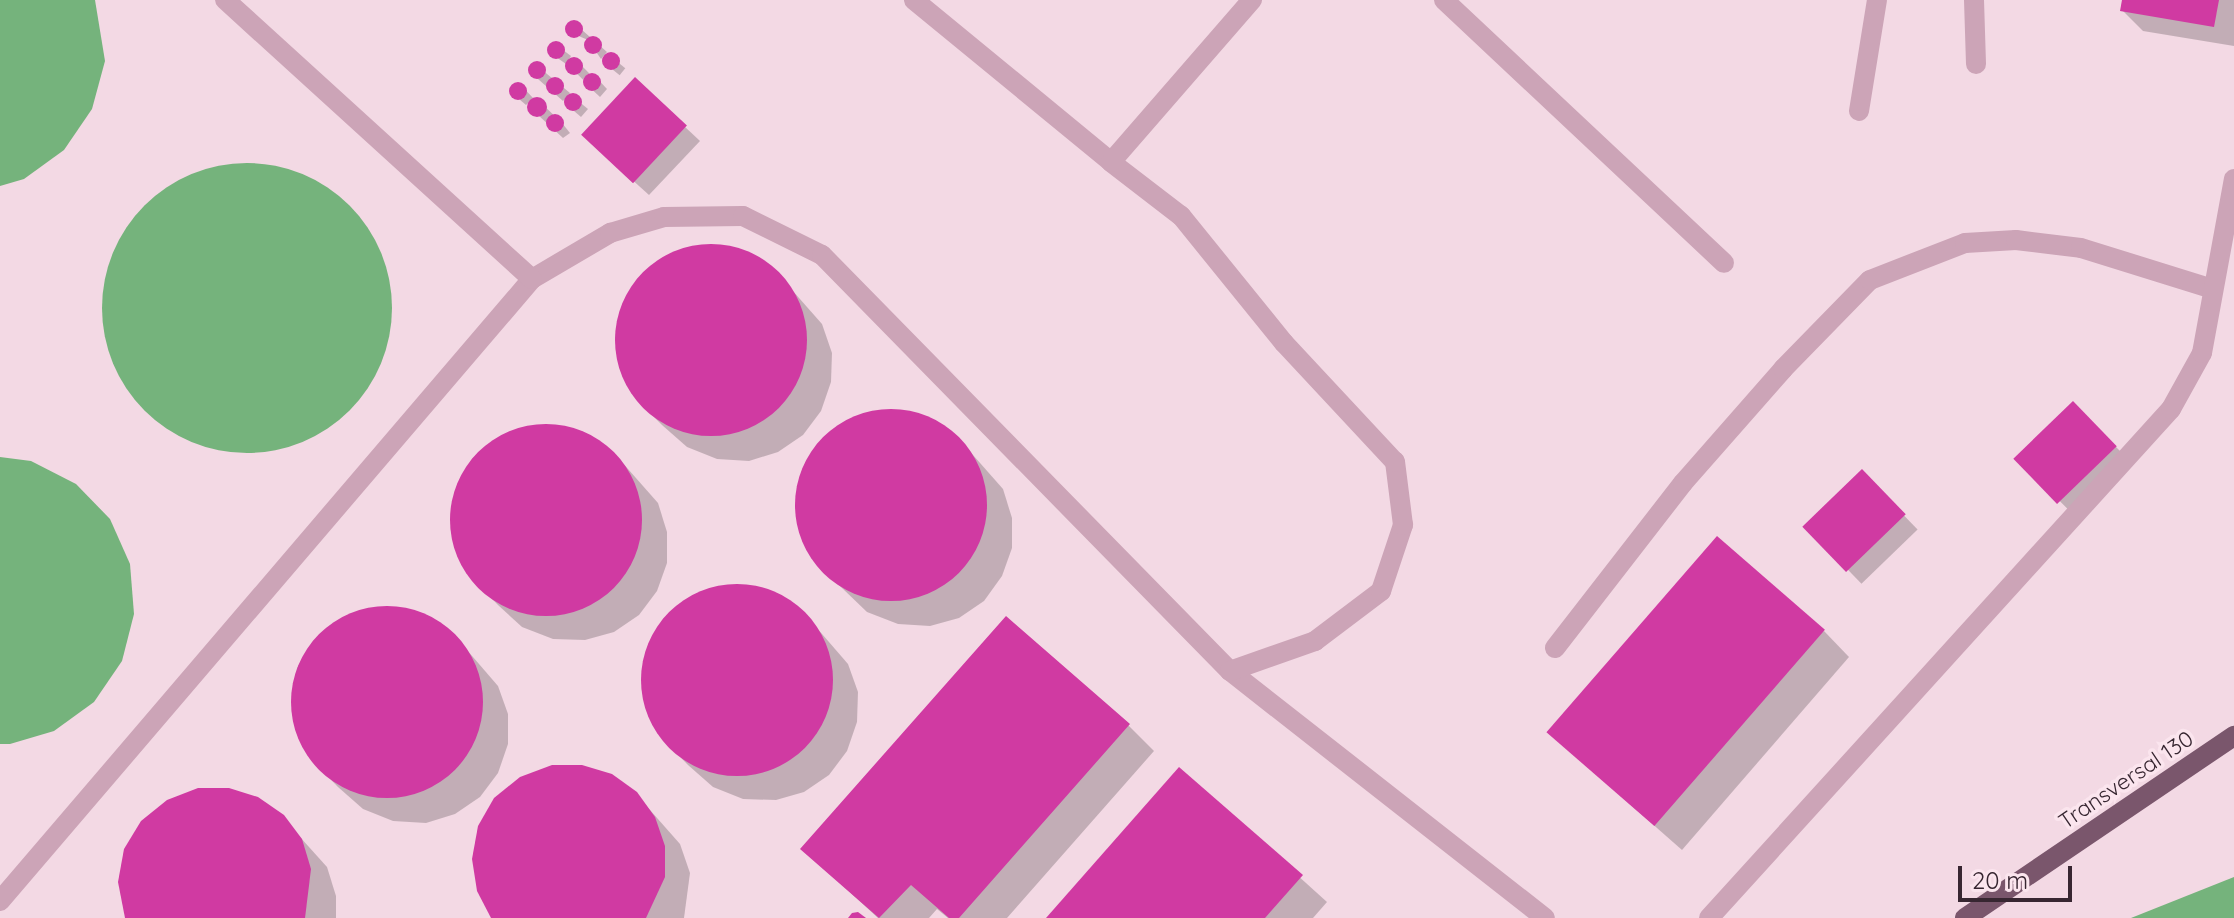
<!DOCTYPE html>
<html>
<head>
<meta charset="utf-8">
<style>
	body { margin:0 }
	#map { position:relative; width:2234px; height:918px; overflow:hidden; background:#f3d9e4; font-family:Quicksand,sans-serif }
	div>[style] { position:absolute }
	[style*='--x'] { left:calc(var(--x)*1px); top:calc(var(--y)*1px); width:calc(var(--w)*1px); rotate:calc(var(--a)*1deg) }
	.water>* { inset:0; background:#75b37c }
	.round { border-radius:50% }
	.shadow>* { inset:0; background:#0003; transform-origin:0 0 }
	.building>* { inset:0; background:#d03aa2; transform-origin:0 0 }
	.minor>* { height:20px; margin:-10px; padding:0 10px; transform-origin:10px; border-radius:10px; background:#cca4b7 }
	.major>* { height:20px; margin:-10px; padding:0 10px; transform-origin:10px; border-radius:10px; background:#7a566c }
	span { translate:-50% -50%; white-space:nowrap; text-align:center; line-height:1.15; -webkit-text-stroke:7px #fbe5ee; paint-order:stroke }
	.street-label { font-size:22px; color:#372631 }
	.scale { position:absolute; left:1958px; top:866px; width:114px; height:36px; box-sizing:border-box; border:4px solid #372631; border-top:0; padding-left:10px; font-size:24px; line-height:28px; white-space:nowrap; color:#372631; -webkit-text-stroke:6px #fbe5ee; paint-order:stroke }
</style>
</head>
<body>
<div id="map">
	<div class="water">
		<div style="clip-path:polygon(0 0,95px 0,105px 61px,92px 109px,64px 150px,24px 179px,0 186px)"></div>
		<div class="round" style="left:102px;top:163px;width:290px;height:290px"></div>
		<div style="clip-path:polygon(0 457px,31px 461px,76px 484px,110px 519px,130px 564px,134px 614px,122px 661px,94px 702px,54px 731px,10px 744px,0 744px)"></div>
		<div style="clip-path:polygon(2234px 877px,2234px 918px,2131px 918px)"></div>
	</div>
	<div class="shadow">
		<div style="clip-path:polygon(2124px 0,2234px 0,2234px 46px,2143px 31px,2122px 10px)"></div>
		<div style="clip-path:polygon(573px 22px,607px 52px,601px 59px,588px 40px,567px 31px)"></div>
		<div style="clip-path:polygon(554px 43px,571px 56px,566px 64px,549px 52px)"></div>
		<div style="left:609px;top:55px;width:21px;height:9px;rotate:39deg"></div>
		<div style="left:575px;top:59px;width:20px;height:9px;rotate:45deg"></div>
		<div style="clip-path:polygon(535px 64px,570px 93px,563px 101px,530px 72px)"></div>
		<div style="clip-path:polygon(594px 75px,607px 89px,600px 97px,586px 84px)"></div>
		<div style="clip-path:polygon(635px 80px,700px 141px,649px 195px,598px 149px)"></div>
		<div style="clip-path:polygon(520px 84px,533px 98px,526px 105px,512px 93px)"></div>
		<div style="clip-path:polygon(572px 96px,588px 109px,581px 117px,567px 105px)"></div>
		<div style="clip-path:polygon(538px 100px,562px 123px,570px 133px,563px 138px,538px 115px,530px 107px)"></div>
		<div style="clip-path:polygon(724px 246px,753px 255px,777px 273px,822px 324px,832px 353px,831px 382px,821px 411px,803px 435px,778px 452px,749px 461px,717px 459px,687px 447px,662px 425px,636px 399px,620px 370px,615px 338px,622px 307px,638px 279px,663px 258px,694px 247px)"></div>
		<div style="left:2073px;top:404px;width:81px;height:78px;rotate:45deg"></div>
		<div style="clip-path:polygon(874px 412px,904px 412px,933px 421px,958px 438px,1003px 489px,1012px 518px,1012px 548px,1002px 576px,984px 601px,959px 618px,930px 626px,898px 624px,867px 612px,817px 564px,801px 536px,796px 504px,802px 471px,819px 444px,844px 423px)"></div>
		<div style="clip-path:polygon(559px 426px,589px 435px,613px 452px,658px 503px,667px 532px,667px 563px,657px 591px,639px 615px,614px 632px,585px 640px,553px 639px,522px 627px,498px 605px,472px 578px,456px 550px,451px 518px,457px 486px,473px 458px,498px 438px,529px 427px)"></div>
		<div style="left:1862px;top:472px;width:80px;height:78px;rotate:46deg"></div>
		<div style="clip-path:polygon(750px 586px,779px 595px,803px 612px,848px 664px,858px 692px,857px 722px,847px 751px,829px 775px,804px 792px,776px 800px,743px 799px,713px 787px,688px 765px,662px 738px,646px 710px,642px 678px,648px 646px,664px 618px,689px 598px,720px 587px)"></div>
		<div style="clip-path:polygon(400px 608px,429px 617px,454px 635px,498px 686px,508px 714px,508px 744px,498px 773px,480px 797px,455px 814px,426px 823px,393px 821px,363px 809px,338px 787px,312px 760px,296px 732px,292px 700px,297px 668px,314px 641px,339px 620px,369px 609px)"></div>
		<div style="clip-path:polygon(1824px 631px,1849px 657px,1682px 850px,1549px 733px)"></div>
		<div style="clip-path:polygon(1128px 725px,1154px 751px,1007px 918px,948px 918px,937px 909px,929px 918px,878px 918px,803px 849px)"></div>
		<div style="clip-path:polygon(1180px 769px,1327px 902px,1313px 918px,1048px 918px)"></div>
		<div style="clip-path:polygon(635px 793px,680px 844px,690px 873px,684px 918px,493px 918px)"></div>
		<div style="clip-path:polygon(282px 817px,327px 867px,336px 896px,336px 918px,127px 918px)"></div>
	</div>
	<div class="building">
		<div style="clip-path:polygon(2122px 0,2219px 0,2214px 27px,2120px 11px)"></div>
		<div class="round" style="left:565px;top:20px;width:18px;height:18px"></div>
		<div class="round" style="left:584px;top:36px;width:18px;height:18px"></div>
		<div class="round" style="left:547px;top:41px;width:18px;height:18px"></div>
		<div class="round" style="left:602px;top:52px;width:18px;height:18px"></div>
		<div class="round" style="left:565px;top:57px;width:18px;height:18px"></div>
		<div class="round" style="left:528px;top:61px;width:18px;height:18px"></div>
		<div class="round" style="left:583px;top:73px;width:18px;height:18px"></div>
		<div class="round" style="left:546px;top:77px;width:18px;height:18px"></div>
		<div style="left:635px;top:77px;width:71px;height:79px;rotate:43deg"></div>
		<div class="round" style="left:509px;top:82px;width:18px;height:18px"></div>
		<div class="round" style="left:564px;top:93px;width:18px;height:18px"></div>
		<div class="round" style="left:527px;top:97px;width:20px;height:20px"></div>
		<div class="round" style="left:546px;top:114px;width:18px;height:18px"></div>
		<div class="round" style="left:615px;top:244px;width:192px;height:192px"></div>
		<div style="left:2073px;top:401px;width:63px;height:83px;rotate:46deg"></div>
		<div class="round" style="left:795px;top:409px;width:192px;height:192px"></div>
		<div class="round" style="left:450px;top:424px;width:192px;height:192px"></div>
		<div style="left:1862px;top:469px;width:63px;height:83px;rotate:46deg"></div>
		<div style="left:1717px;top:536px;width:143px;height:260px;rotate:41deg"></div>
		<div class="round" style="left:641px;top:584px;width:192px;height:192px"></div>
		<div class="round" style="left:291px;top:606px;width:192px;height:192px"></div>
		<div style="clip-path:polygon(1006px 616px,1130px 724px,959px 918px,949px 918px,911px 885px,879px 918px,800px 849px)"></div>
		<div style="clip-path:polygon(552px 765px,582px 765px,612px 774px,637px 792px,655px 817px,665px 846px,665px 877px,646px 918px,491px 918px,477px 891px,472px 859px,478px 826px,494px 798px,520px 777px)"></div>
		<div style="clip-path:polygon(1179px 767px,1303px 875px,1265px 918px,1046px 918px)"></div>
		<div style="clip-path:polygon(198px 788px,229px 788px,258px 797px,284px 815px,302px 839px,311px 869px,305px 918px,125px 918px,118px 882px,124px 849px,141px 821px,167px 800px)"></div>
		<div style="clip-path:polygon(858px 912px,866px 918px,848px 918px,852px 913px)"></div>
	</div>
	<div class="minor">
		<div style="--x:914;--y:0;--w:255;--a:39.4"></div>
		<div style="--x:1444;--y:0;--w:384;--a:43.2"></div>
		<div style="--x:1974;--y:0;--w:64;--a:88.2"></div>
		<div style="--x:1859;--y:111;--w:112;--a:-80.8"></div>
		<div style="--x:532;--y:279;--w:91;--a:-30.5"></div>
		<div style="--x:610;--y:233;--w:56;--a:-16.5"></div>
		<div style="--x:664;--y:217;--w:79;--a:-0.7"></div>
		<div style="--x:743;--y:216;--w:88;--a:26.3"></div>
		<div style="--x:822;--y:255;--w:583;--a:45.56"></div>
		<div style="--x:1230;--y:671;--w:400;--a:38.1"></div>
		<div style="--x:1555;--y:648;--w:209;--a:-52.2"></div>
		<div style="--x:1683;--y:483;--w:152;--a:-48.7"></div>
		<div style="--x:1783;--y:369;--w:124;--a:-45.7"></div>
		<div style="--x:1870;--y:280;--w:102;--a:-21.3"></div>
		<div style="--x:1965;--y:243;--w:51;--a:-3.4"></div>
		<div style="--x:2016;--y:240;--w:65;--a:7"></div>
		<div style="--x:2081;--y:248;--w:138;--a:17.3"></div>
		<div style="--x:1230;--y:671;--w:90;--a:-19.4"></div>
		<div style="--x:1315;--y:641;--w:83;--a:-37.1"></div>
		<div style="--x:1381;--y:591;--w:70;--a:-71.6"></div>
		<div style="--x:1403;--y:525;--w:64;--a:-97.2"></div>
		<div style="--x:1395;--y:462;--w:163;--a:-133"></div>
		<div style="--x:1284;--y:343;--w:164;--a:-129"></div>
		<div style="--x:1181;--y:216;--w:88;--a:-142.4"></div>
		<div style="--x:1111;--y:162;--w:215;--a:-49"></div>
		<div style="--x:0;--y:901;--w:818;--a:-49.46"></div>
		<div style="--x:532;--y:279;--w:415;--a:-137.7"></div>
		<div style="--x:1709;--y:918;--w:687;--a:-47.77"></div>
		<div style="--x:2171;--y:409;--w:64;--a:-61"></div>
		<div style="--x:2202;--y:353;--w:177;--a:-79.6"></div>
	</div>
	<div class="major">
		<div style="--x:1965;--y:918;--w:325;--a:-34.1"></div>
	</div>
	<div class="street-label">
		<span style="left:2126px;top:780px;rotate:-34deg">Transversal 130</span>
	</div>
	<div class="scale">20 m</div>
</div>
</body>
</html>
